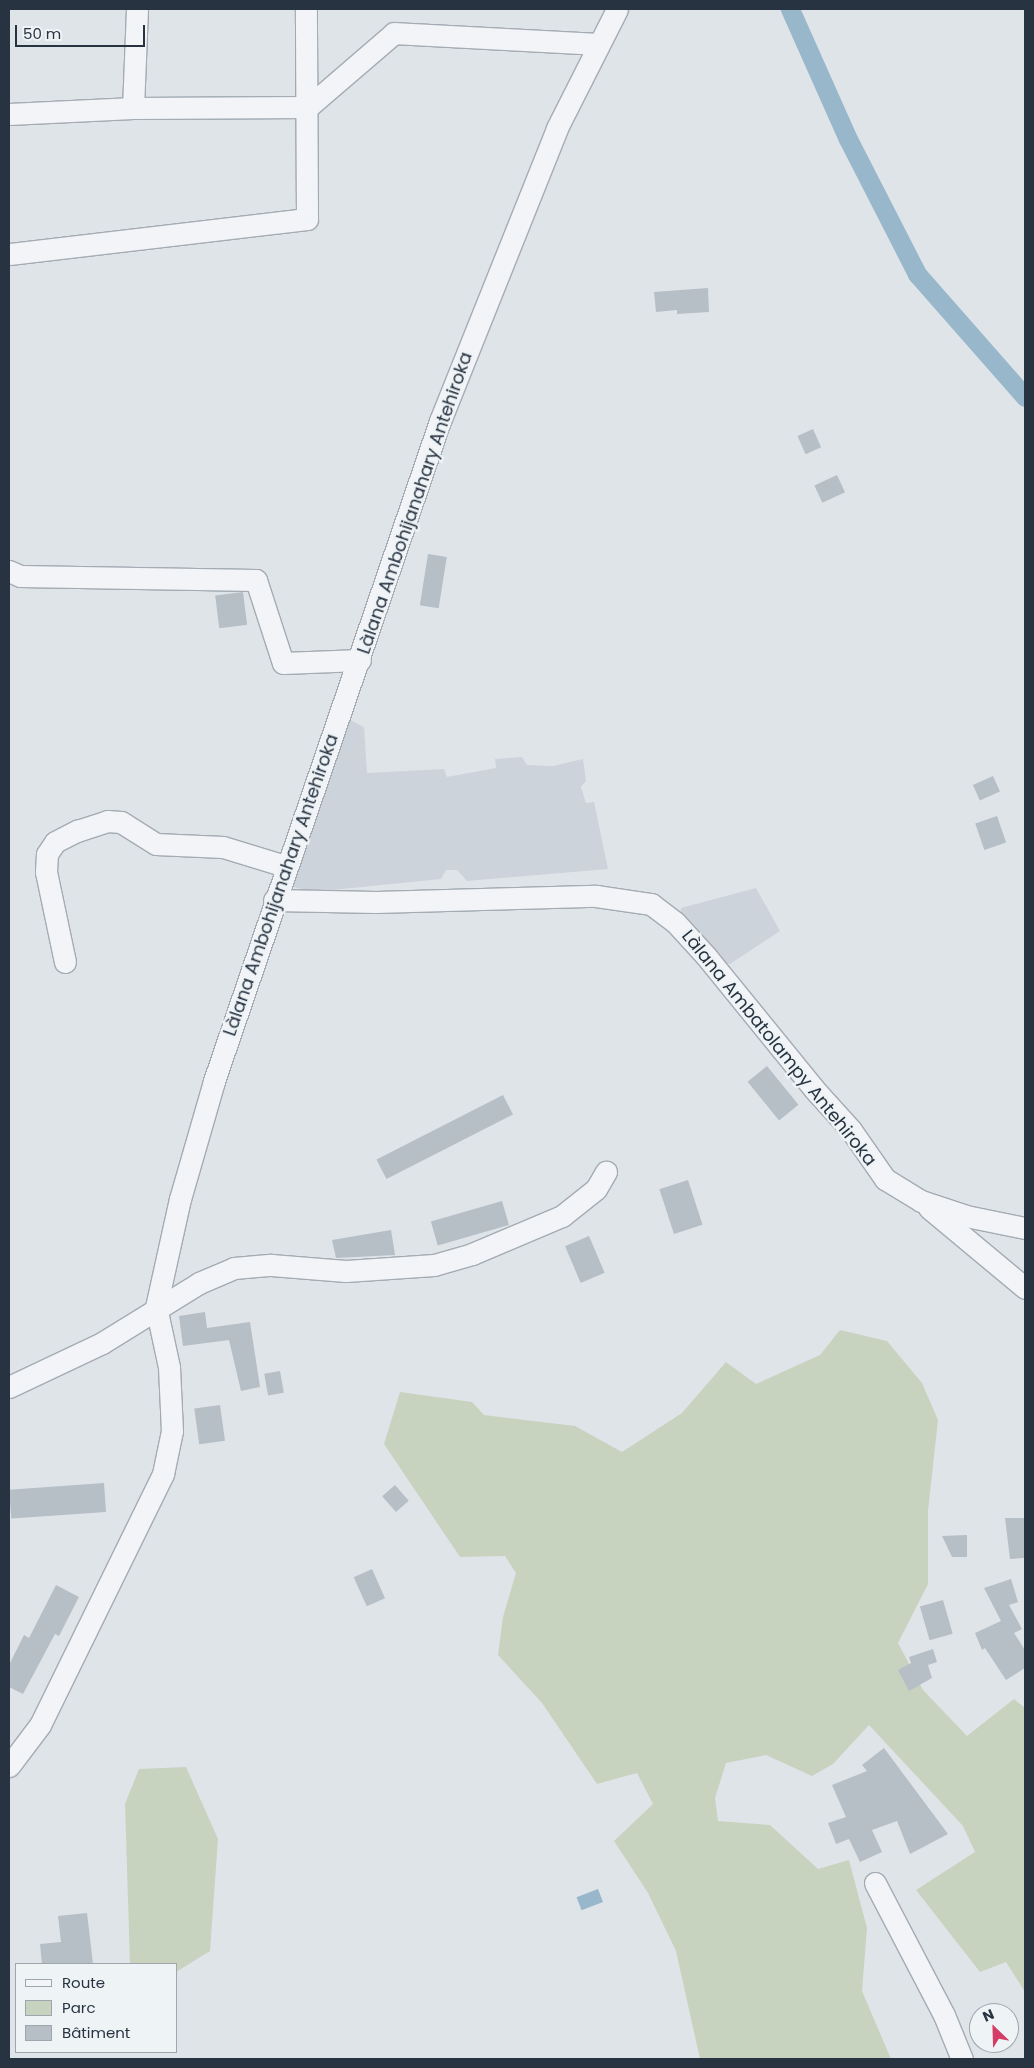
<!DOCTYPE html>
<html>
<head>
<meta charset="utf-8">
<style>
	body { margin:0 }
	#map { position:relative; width:1034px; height:2068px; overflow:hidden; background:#dfe4e9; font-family:Poppins,sans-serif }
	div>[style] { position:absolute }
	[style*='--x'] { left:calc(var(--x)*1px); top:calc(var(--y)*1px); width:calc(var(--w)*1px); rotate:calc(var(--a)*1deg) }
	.built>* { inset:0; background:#cdd3db }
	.green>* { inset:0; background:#c7d3bf }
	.water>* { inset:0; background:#98b7cb; transform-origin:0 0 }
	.canal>* { height:19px; margin:-9.5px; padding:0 9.5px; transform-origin:9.5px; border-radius:9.5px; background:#98b7cb }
	.building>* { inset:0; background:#b6bec6; transform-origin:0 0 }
	.roads { filter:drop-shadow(1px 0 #a4abb3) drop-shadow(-1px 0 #a4abb3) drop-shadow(0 1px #a4abb3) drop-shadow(0 -1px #a4abb3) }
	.minor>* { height:21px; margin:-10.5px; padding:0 10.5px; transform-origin:10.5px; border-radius:10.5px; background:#f2f4f7 }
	span { translate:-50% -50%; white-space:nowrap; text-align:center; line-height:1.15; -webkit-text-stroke:4.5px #eef3f6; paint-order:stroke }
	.street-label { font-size:18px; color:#273341 }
	.frame { position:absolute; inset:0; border:10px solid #273341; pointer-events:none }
	.legend { position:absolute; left:15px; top:1963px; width:162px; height:90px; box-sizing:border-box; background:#eef3f6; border:1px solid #9ea6ae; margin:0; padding:6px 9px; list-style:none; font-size:15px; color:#273341 }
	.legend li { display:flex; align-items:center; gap:10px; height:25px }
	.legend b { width:25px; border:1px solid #9ea6ae }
	.north { position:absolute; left:969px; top:2003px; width:50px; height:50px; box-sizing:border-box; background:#eef3f6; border:1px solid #9ea6ae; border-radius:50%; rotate:336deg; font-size:14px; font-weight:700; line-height:20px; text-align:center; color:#273341 }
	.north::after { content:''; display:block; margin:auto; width:18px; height:22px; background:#d43d66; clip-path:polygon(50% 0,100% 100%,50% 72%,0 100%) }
	.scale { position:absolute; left:15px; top:25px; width:130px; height:22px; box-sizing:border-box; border:2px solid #273341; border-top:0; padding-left:6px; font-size:15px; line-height:18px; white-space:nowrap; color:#273341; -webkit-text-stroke:4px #eef3f6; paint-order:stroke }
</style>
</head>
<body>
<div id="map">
	<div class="built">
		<div style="clip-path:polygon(348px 719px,364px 727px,367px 773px,444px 769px,447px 777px,496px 768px,495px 759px,522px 757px,527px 765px,553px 766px,583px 759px,586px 781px,581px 787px,586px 803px,594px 802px,608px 869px,467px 881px,457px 870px,446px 870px,441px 879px,313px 892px,290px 886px)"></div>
		<div style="clip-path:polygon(756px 888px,780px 931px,730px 964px,721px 963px,680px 916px,681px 908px)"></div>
	</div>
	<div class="green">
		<div style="clip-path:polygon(840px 1330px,887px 1341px,922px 1383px,938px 1420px,928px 1511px,928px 1584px,898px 1643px,923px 1690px,967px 1736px,1014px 1699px,1025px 1708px,1025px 1992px,1006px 1962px,980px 1972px,916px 1890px,975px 1852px,963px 1826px,869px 1725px,833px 1764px,812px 1776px,766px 1755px,726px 1763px,715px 1798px,718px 1821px,770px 1825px,818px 1869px,849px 1860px,867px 1928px,862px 1991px,891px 2059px,700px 2059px,676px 1951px,648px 1893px,614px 1841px,653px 1804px,637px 1773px,597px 1784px,542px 1703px,498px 1655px,503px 1617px,516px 1573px,505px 1556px,460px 1557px,384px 1444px,400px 1392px,472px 1402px,484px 1415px,575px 1426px,622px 1452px,682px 1413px,726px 1362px,756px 1384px,820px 1355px)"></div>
		<div style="clip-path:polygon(186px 1767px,218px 1839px,210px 1951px,176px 1972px,176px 1964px,130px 1964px,125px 1804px,139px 1769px)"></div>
	</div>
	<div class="water">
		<div style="left:598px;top:1889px;width:14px;height:23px;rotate:69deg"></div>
	</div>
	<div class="canal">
		<div style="--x:790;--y:9;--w:142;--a:66"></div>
		<div style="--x:848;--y:139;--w:152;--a:62.9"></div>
		<div style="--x:917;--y:274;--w:164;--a:48.7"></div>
	</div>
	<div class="building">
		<div style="clip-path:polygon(708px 288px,709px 312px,677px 314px,677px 310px,656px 312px,654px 292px)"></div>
		<div style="left:813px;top:429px;width:20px;height:17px;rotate:66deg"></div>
		<div style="left:837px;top:475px;width:19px;height:25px;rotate:65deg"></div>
		<div style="left:428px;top:554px;width:19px;height:52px;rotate:9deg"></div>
		<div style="left:243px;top:592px;width:33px;height:28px;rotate:83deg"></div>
		<div style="left:993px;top:776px;width:17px;height:22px;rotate:66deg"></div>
		<div style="left:997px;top:816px;width:28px;height:23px;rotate:71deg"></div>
		<div style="left:767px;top:1066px;width:50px;height:25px;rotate:51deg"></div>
		<div style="left:503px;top:1095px;width:22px;height:142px;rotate:63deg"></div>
		<div style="left:688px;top:1180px;width:47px;height:30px;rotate:72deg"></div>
		<div style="left:502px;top:1201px;width:25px;height:74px;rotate:74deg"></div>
		<div style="clip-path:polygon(391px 1230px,395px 1255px,336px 1258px,332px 1240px)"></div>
		<div style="left:589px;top:1236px;width:40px;height:26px;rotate:67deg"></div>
		<div style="clip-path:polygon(205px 1312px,207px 1328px,250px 1322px,260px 1387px,241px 1391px,229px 1340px,183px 1346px,179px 1316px)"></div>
		<div style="left:280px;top:1371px;width:22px;height:16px;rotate:80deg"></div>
		<div style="left:220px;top:1405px;width:36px;height:26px;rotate:82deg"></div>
		<div style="left:104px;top:1483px;width:29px;height:95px;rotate:86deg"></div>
		<div style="left:395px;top:1485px;width:21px;height:17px;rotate:49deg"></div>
		<div style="clip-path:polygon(1005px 1518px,1025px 1518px,1025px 1558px,1010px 1559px)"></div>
		<div style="clip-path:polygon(967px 1535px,967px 1557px,952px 1557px,942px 1536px)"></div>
		<div style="left:372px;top:1569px;width:32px;height:20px;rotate:66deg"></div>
		<div style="clip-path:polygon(1011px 1579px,1018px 1602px,1009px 1605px,1022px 1629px,1014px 1633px,1025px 1650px,1025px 1668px,1006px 1680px,985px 1648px,982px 1650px,975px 1633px,1001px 1621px,984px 1588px)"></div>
		<div style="clip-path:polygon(56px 1585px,79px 1597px,59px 1636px,55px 1634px,23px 1694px,9px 1687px,9px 1665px,24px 1635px,29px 1638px)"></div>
		<div style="left:943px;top:1600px;width:35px;height:24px;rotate:74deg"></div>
		<div style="clip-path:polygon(933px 1649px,937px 1662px,928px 1665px,932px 1678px,909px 1691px,898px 1670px,911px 1663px,909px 1657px)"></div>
		<div style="clip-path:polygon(884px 1748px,948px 1834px,910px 1854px,897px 1821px,872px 1830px,882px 1852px,860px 1862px,849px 1839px,836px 1844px,828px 1823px,846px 1817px,832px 1785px,867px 1771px,862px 1765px)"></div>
		<div style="clip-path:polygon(87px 1913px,93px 1964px,42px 1964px,40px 1944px,61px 1942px,58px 1916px)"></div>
	</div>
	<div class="roads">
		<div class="minor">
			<div style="--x:137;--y:9;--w:99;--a:92.3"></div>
			<div style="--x:133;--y:108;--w:175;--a:-0.3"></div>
			<div style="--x:308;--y:107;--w:113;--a:-40.7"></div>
			<div style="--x:394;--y:33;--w:204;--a:3.1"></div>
			<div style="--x:9;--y:114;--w:124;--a:-2.8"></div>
			<div style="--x:9;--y:254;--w:300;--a:-6.7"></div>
			<div style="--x:307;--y:219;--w:210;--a:-90.3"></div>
			<div style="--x:9;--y:571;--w:12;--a:24"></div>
			<div style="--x:20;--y:576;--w:236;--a:1"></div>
			<div style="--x:256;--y:580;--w:87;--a:72"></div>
			<div style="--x:283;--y:663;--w:77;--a:-2.2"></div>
			<div style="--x:274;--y:900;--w:102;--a:1.1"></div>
			<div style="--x:376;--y:902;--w:220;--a:-1.6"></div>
			<div style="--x:596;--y:896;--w:56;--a:8.3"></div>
			<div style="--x:651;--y:904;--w:30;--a:37"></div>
			<div style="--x:675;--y:922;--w:46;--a:47.6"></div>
			<div style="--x:706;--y:956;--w:171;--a:50.9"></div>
			<div style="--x:814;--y:1089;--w:55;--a:47.9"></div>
			<div style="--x:851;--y:1130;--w:60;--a:55.2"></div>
			<div style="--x:885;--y:1179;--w:42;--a:31.4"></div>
			<div style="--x:921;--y:1201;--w:47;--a:18.4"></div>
			<div style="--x:966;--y:1216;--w:60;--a:11.5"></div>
			<div style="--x:65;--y:962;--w:92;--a:-101.9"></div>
			<div style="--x:46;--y:872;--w:18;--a:-87"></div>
			<div style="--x:47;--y:854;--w:14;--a:-56"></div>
			<div style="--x:55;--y:842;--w:25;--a:-27"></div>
			<div style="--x:77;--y:831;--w:32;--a:-18"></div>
			<div style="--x:107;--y:821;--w:14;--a:4"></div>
			<div style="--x:121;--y:822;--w:41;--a:32.2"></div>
			<div style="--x:156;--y:844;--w:67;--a:2.6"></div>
			<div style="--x:223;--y:847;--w:65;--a:17"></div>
			<div style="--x:929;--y:1208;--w:125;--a:39.8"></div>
			<div style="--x:9;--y:1387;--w:103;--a:-25.3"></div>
			<div style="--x:102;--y:1343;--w:114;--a:-31.7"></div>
			<div style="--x:199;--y:1283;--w:38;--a:-23"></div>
			<div style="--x:234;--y:1268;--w:37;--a:-5"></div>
			<div style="--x:271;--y:1265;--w:75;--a:4.6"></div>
			<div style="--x:346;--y:1271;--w:88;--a:-3.9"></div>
			<div style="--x:434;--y:1265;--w:40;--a:-16"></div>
			<div style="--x:472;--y:1254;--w:98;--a:-22.9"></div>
			<div style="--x:562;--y:1216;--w:43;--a:-38.5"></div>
			<div style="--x:596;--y:1189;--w:20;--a:-60"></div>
			<div style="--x:9;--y:1766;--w:51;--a:-52.9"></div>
			<div style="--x:40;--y:1725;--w:280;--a:-63.9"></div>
			<div style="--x:163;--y:1474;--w:44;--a:-78.2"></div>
			<div style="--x:172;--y:1431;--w:64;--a:-92.7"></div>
			<div style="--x:169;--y:1367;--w:61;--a:-102.2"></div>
			<div style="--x:156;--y:1307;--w:111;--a:-77.5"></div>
			<div style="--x:180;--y:1199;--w:123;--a:-73.9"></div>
			<div style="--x:214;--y:1081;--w:698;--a:-71.1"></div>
			<div style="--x:440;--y:421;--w:315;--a:-68.2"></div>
			<div style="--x:557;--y:128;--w:133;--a:-63.2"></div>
			<div style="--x:875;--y:1883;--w:149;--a:62.4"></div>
			<div style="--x:944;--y:2015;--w:48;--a:67.8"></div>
		</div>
	</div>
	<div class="street-label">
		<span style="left:415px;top:503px;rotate:-71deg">Làlana Ambohijanahary Antehiroka</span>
		<span style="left:281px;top:885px;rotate:-71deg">Làlana Ambohijanahary Antehiroka</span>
		<span style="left:779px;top:1048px;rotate:51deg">Làlana Ambatolampy Antehiroka</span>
	</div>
	<div class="frame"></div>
	<ul class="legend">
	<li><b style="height:6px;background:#f2f4f7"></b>Route</li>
	<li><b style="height:14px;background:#c7d3bf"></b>Parc</li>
	<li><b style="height:14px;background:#b6bec6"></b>Bâtiment</li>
	</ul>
	<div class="north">N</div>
	<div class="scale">50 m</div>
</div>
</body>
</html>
